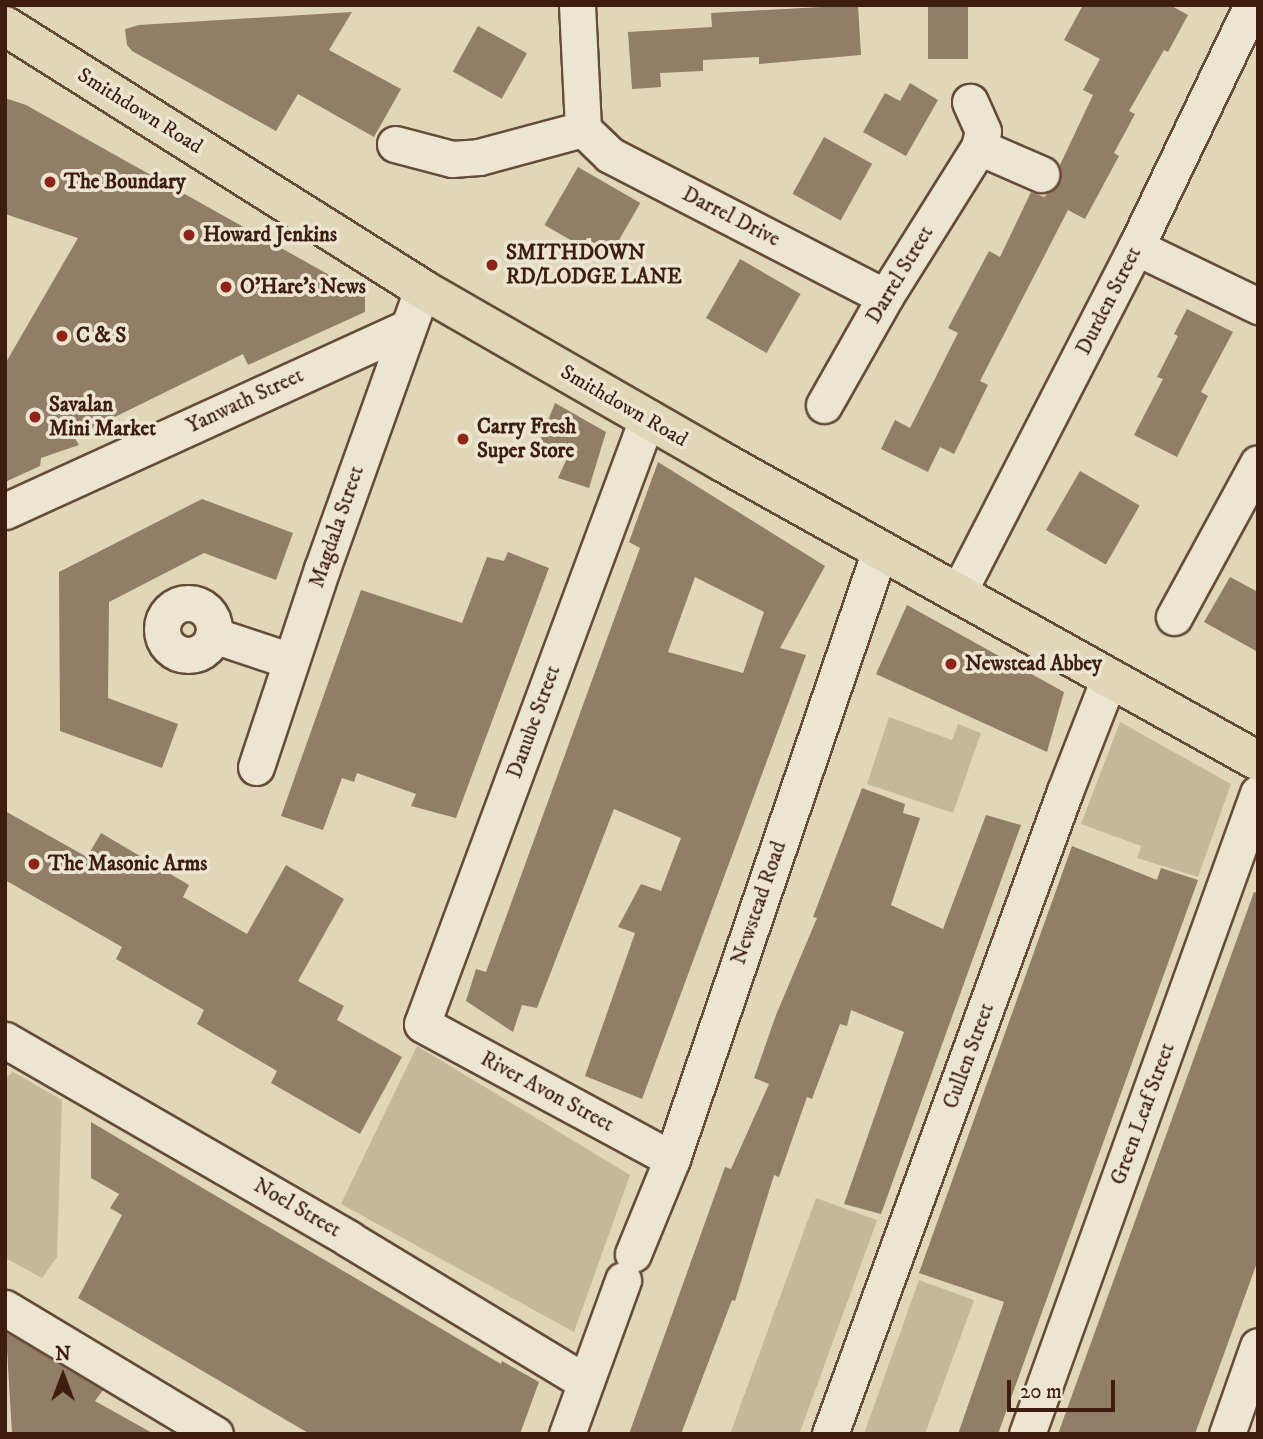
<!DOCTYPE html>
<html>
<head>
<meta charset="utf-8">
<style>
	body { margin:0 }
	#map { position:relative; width:1263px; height:1439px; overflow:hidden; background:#e0d7b8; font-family:"IM FELL DW Pica",serif }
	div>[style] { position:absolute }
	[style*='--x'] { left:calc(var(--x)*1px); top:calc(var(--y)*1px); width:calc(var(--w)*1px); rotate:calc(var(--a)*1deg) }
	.green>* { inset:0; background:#c4b79b; transform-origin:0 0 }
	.building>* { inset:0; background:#927d66; transform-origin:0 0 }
	.roads { filter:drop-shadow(2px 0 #664b38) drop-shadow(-2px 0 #664b38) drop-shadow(0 2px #664b38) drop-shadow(0 -2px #664b38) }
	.street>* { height:35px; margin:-17.5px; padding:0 17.5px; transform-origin:17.5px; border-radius:17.5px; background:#ebe5d1 }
	.street>.ring { margin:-17.5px; padding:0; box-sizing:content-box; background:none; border:35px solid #ebe5d1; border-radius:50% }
	.highway>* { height:38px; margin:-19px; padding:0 19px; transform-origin:19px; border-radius:19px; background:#e0d7b8 }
	.dots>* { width:19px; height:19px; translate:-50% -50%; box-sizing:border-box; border:4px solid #ebe5d1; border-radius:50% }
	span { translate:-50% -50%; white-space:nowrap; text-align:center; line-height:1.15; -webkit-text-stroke:7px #ebe5d1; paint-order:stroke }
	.street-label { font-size:21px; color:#3e1c0e }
	.poi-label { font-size:21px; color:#3e1c0e; font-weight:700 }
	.left { translate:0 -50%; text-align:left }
	.frame { position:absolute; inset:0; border:7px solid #3e1c0e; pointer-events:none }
	.north { position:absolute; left:28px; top:1341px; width:70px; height:70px; -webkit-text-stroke:5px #ebe5d1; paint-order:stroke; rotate:0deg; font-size:19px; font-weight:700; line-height:28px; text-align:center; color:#3e1c0e }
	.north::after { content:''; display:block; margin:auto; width:24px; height:32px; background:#3e1c0e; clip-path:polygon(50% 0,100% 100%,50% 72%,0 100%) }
	.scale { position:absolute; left:1007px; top:1380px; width:108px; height:32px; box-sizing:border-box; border:4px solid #3e1c0e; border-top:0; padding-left:9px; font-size:21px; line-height:24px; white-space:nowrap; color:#3e1c0e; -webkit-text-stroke:5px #ebe5d1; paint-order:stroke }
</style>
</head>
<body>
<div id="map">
	<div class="green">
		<div style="clip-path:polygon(889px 717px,952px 740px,958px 724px,981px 733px,953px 813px,867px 784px)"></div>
		<div style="clip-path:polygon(1120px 722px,1231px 784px,1198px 877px,1137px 858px,1141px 846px,1081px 824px)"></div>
		<div style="clip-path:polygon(417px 1046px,630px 1175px,574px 1332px,341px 1204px)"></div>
		<div style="clip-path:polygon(13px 1072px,62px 1100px,57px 1257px,42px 1278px,7px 1259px,5px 1078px)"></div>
		<div style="left:816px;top:1198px;width:65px;height:250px;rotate:20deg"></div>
		<div style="clip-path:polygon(919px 1280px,974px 1300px,925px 1434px,864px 1434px)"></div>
	</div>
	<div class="building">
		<div style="clip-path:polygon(858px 5px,861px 55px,759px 64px,759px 57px,703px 60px,703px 71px,660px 73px,661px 87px,632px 89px,628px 32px,712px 27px,711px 13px)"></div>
		<div style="left:928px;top:5px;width:40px;height:54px"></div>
		<div style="clip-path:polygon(1083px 5px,1170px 5px,1188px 15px,1168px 52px,1164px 50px,1129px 111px,1135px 114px,1114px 153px,1119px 156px,1085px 219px,1068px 210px,980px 381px,988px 385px,954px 454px,940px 447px,928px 472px,881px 449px,895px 420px,910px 428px,958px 333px,948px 328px,989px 251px,1000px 257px,1031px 192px,1044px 197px,1059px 183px,1059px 167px,1093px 95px,1083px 90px,1100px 59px,1064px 40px)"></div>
		<div style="clip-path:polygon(352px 12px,329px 50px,401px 89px,374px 137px,298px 94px,276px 131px,132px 51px,127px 45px,125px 29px,139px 25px)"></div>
		<div style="left:478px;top:26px;width:56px;height:52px;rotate:29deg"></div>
		<div style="clip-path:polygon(910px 83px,938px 100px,906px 156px,863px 132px,885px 93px,900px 101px)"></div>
		<div style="clip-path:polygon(5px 98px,26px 105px,365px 295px,365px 312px,248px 365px,243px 354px,74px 437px,79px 445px,41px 458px,40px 466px,5px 482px,5px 364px,78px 238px,5px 214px)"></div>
		<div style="left:824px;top:137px;width:55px;height:65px;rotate:29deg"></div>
		<div style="left:578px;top:167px;width:72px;height:67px;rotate:30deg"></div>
		<div style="left:740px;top:259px;width:70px;height:68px;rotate:30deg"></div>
		<div style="clip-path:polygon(1187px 309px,1233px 332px,1201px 392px,1208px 396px,1177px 457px,1134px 435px,1163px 379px,1157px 377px,1178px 336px,1174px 334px)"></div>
		<div style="clip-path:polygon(555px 403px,606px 432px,589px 488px,558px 478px,568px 456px,537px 448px)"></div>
		<div style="clip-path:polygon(evenodd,658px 462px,825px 566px,780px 648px,806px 655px,642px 1099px,585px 1076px,635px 933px,618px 927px,641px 884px,661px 891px,681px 838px,614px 809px,537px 1008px,522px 1005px,513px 1032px,466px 1001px,476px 969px,486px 972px,640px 548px,629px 542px,658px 462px,695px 577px,764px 612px,743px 673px,668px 652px,695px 577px)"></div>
		<div style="left:1080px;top:471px;width:69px;height:68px;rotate:30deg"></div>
		<div style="clip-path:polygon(202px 499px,293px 533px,276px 580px,204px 553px,109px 602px,108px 698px,178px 724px,162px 768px,60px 731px,59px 572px)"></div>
		<div style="clip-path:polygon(508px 552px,549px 568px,456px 818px,411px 806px,416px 794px,357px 773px,354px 782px,342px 778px,323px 830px,281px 816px,361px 590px,462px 623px,487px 557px,504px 561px)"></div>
		<div style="clip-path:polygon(1230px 577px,1258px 592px,1258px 652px,1204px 622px)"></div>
		<div style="clip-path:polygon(907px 605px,1064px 692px,1047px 752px,876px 674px)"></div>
		<div style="clip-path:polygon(862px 788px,905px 804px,903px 813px,920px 818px,891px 905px,943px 929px,986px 815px,1021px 825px,881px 1214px,844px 1204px,904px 1032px,851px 1010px,847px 1026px,840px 1024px,812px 1099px,807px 1097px,779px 1177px,774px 1175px,735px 1301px,732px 1300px,681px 1434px,629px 1434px,725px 1167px,731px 1169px,769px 1084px,754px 1078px,776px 1015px,817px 918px,813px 917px)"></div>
		<div style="clip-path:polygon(5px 811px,87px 857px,101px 833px,189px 885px,183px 897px,247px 934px,286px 865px,344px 899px,298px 981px,344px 1006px,337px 1020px,402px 1057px,360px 1134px,271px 1083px,277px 1071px,197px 1024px,204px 1010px,116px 959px,122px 947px,5px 880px)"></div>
		<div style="clip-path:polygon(1072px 846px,1157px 880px,1161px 868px,1198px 880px,998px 1434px,958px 1434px,1004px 1302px,919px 1273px)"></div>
		<div style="clip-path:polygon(1254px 892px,1258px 893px,1258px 1260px,1195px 1434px,1058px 1434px)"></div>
		<div style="clip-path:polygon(91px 1122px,501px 1364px,502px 1361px,539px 1382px,520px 1434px,310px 1434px,78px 1298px,122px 1215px,110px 1208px,119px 1194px,91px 1178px)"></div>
		<div style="clip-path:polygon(6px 1332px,103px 1390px,95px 1401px,154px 1434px,12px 1434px)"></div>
	</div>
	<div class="roads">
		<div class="street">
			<div style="--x:577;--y:5;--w:124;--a:87.2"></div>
			<div style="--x:583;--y:129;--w:37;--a:44"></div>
			<div style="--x:610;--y:155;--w:309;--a:27.3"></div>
			<div style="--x:395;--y:144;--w:59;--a:14.7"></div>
			<div style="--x:452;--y:159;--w:27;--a:-4"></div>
			<div style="--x:479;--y:157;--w:108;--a:-15.1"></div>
			<div style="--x:979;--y:147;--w:68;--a:23.5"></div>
			<div style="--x:1136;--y:247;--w:136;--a:25.8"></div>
			<div style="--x:824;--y:405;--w:124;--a:-60.5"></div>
			<div style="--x:885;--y:297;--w:177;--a:-57.9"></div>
			<div style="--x:979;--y:147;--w:16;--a:-76"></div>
			<div style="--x:983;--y:131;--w:32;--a:-114"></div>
			<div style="--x:647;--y:419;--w:645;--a:110.4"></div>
			<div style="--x:422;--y:1024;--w:284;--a:28.4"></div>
			<div style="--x:5;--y:511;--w:443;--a:-24.5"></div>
			<div style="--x:958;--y:593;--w:389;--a:-62.8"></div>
			<div style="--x:1136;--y:247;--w:268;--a:-64.4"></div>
			<div class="ring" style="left:162px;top:603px;width:17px;height:17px"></div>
			<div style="--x:1174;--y:617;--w:175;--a:-61.4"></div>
			<div style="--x:213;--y:635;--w:82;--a:18.4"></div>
			<div style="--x:256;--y:767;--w:209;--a:-71.6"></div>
			<div style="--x:322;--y:569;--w:297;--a:-70.3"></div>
			<div style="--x:5;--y:1040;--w:397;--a:30"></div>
			<div style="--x:349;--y:1239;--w:276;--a:31.2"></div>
			<div style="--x:633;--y:1254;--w:103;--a:-67.7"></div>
			<div style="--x:672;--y:1159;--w:644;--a:-71.14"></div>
			<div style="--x:5;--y:1308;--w:245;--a:31"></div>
			<div style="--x:567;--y:1434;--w:164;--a:-70"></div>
			<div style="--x:830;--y:1434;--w:685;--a:-69.92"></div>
			<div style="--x:1065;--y:791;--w:120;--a:-68.6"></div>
			<div style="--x:1027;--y:1434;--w:681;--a:-70.18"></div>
			<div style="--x:1227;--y:1434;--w:93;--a:-70.6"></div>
		</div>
		<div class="highway">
			<div style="--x:5;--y:26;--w:493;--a:32.2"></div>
			<div style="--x:422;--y:289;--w:345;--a:29.9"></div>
			<div style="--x:721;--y:461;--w:615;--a:29.19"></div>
		</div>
	</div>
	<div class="dots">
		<div style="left:50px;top:182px;background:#8f2418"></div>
		<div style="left:189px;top:235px;background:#8f2418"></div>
		<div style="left:492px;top:265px;background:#8f2418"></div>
		<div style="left:226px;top:287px;background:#8f2418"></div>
		<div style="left:62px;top:336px;background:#8f2418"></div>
		<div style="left:35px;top:417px;background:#8f2418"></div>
		<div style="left:463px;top:439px;background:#8f2418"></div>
		<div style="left:951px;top:664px;background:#8f2418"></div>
		<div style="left:34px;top:864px;background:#8f2418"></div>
	</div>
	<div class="street-label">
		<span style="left:140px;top:111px;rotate:32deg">Smithdown Road</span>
		<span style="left:731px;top:217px;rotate:27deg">Darrel Drive</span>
		<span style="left:900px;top:275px;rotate:-59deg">Darrel Street</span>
		<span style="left:1109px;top:301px;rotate:-63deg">Durden Street</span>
		<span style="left:245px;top:401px;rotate:-25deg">Yanwath Street</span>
		<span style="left:624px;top:406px;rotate:30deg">Smithdown Road</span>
		<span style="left:337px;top:527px;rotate:-71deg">Magdala Street</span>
		<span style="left:534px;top:722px;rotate:-70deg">Danube Street</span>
		<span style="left:759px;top:903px;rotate:-71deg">Newstead Road</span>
		<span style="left:969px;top:1056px;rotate:-70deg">Cullen Street</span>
		<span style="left:547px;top:1092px;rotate:28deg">River Avon Street</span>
		<span style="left:1143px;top:1114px;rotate:-70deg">Green Leaf Street</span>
		<span style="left:297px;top:1208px;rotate:30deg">Noel Street</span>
	</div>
	<div class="poi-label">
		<span class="left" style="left:64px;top:182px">The Boundary</span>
		<span class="left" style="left:203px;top:235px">Howard Jenkins</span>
		<span class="left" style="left:506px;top:265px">SMITHDOWN<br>RD/LODGE LANE</span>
		<span class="left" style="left:240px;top:287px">O'Hare's News</span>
		<span class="left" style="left:76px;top:336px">C &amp; S</span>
		<span class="left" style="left:49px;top:417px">Savalan<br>Mini Market</span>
		<span class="left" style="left:477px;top:439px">Carry Fresh<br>Super Store</span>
		<span class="left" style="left:965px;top:664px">Newstead Abbey</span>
		<span class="left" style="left:48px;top:864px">The Masonic Arms</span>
	</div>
	<div class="frame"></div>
	<div class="north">N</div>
	<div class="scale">20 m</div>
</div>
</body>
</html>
